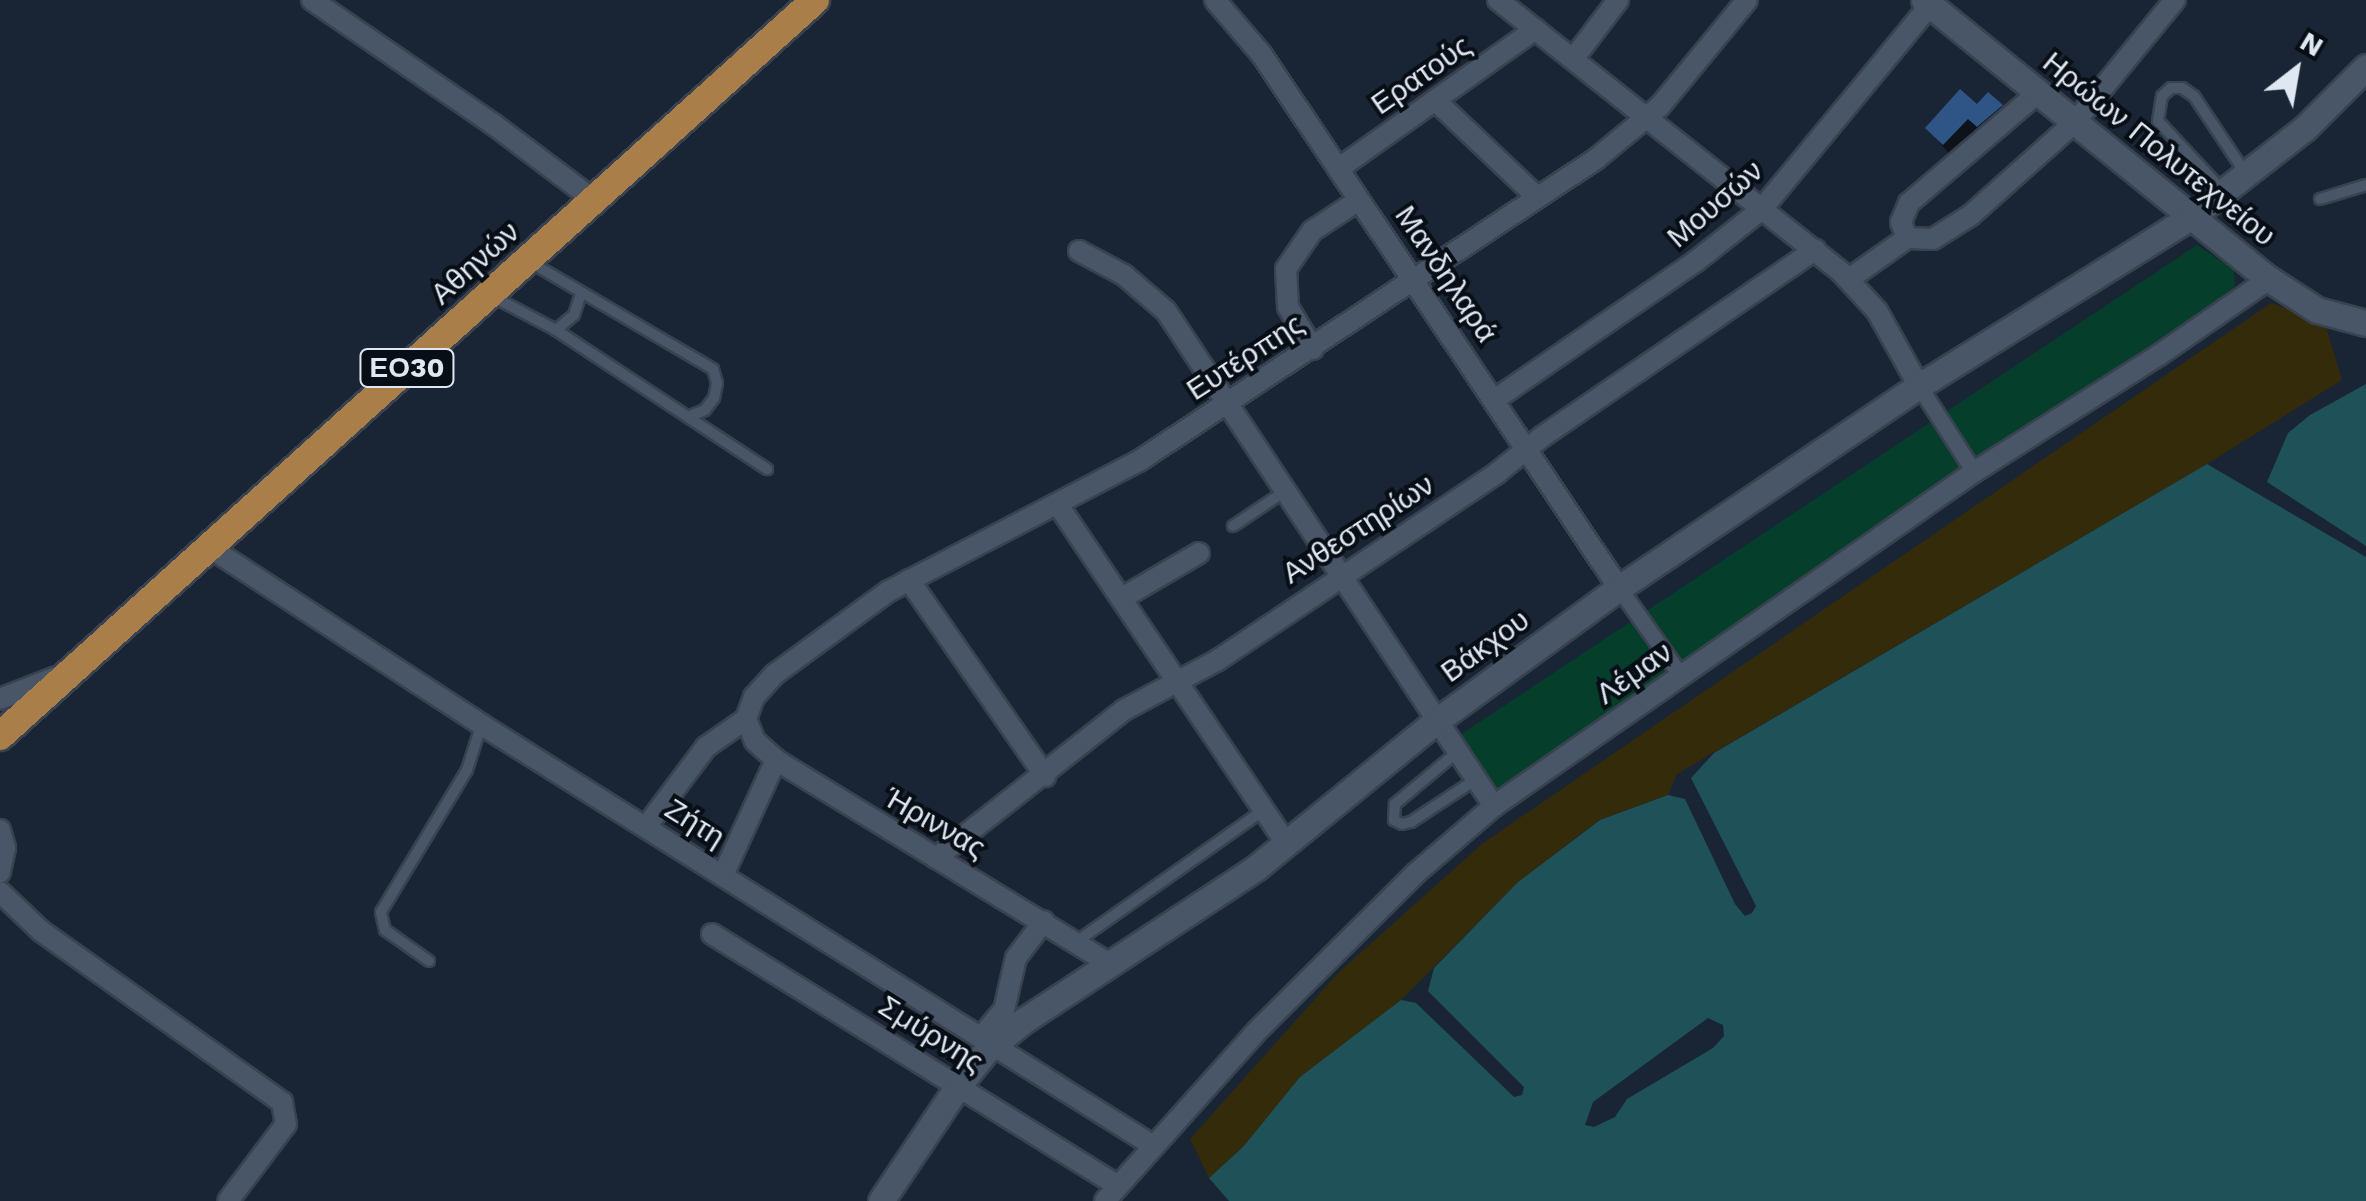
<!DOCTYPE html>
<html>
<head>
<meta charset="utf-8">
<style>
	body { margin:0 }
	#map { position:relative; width:2366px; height:1201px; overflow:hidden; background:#192534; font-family:"Work Sans",sans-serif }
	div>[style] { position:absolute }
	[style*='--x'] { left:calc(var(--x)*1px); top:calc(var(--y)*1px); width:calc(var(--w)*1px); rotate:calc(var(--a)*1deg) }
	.green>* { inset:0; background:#053e2a }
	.sand>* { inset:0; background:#332b0a }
	.water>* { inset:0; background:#1f5258 }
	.pier>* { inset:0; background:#192534 }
	.shadow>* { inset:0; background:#0007 }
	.building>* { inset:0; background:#2e5585 }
	.roads { filter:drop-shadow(2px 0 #39424f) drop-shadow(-2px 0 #39424f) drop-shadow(0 2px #39424f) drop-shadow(0 -2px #39424f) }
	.service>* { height:10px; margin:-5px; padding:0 5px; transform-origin:5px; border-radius:5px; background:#485668 }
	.pedestrian>* { height:15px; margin:-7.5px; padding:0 7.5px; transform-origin:7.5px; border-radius:7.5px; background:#485668 }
	.minor>* { height:20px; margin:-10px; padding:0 10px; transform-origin:10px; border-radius:10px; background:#485668 }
	.tertiary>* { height:25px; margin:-12.5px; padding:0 12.5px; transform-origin:12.5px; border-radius:12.5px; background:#485668 }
	.primary>* { height:28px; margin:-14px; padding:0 14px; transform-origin:14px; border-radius:14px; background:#a97e49 }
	span { translate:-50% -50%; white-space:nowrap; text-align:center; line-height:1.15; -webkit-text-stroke:8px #080e15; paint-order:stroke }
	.shield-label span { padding:2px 8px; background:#080e15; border:2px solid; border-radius:8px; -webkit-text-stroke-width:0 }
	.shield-label { font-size:28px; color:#dfe7f2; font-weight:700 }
	.street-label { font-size:30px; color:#dfe7f2 }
	.north { position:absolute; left:2246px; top:20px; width:100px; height:100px; -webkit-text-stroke:8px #080e15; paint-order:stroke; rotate:31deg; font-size:28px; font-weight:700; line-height:40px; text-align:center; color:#dfe7f2 }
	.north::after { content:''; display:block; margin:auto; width:35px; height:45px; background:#dfe7f2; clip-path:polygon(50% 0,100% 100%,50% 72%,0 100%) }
</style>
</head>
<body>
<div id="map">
	<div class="green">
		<div style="clip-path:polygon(2197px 245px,2234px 270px,2235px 286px,2216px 302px,1953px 477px,1494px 800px,1454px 739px)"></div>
	</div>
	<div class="sand">
		<div style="clip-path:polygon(2271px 303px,2325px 323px,2342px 380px,2207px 464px,1677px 774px,1668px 795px,1599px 820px,1518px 882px,1401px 1000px,1300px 1077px,1243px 1147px,1209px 1178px,1190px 1139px,1339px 972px,1483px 843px)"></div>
	</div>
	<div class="water">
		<div style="clip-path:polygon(2366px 384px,2366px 546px,2267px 482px,2288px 433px,2310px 415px)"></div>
		<div style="clip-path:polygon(2207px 464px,2366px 557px,2366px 1201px,1229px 1201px,1209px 1178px,1243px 1147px,1300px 1077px,1401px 1000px,1416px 1003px,1514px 1097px,1522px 1095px,1524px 1087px,1428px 991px,1434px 968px,1518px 882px,1600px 820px,1668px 795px,1685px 799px,1735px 904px,1745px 916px,1752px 913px,1756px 906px,1691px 778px,1714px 753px)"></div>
	</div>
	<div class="pier">
		<div style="clip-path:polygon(1708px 1018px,1723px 1025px,1724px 1036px,1713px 1048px,1627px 1099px,1615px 1117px,1594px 1127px,1585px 1125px,1593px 1102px)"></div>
	</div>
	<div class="shadow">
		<div style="clip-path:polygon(2001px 106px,2010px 123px,1954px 160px,1928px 128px,1977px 107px)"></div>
	</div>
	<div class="building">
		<div style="clip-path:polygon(1960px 89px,1977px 104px,1988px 92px,2003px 105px,1977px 127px,1968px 119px,1943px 145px,1925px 128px)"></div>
	</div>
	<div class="roads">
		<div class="service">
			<div style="--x:2224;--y:192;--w:97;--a:-132.9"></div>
			<div style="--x:2158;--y:121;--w:25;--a:-81"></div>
			<div style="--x:2162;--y:96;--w:12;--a:-42"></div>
			<div style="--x:2171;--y:88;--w:11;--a:0"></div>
			<div style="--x:2182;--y:88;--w:14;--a:34"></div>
			<div style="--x:2194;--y:96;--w:94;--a:56.3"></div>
			<div style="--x:2320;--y:199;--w:48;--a:-16.9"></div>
			<div style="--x:530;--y:262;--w:212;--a:30.3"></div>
			<div style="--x:713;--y:369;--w:15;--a:74"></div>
			<div style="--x:717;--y:383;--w:15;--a:101"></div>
			<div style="--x:714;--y:398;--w:15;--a:127"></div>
			<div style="--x:705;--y:410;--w:16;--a:158"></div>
			<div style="--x:490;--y:295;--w:75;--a:27.9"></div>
			<div style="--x:556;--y:330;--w:253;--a:33.4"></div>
			<div style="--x:556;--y:330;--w:23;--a:-40"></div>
			<div style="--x:574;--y:315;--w:22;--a:-72"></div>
			<div style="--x:1233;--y:526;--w:63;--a:-33.9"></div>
			<div style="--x:1456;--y:753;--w:80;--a:140.1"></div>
			<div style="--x:1395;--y:804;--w:16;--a:94"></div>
			<div style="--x:1394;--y:820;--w:9;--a:27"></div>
			<div style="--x:1402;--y:824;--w:9;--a:-13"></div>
			<div style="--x:1411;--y:822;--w:77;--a:-33.3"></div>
			<div style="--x:1076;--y:942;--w:230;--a:-35.1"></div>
			<div style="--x:429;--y:961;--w:54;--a:-144.8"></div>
			<div style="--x:385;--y:930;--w:18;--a:-103"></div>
			<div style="--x:381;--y:912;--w:166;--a:-58.8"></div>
			<div style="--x:467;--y:770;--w:46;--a:-72.3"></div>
		</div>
		<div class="pedestrian">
			<div style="--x:1919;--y:386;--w:102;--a:57.4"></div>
			<div style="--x:1619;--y:588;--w:108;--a:54.8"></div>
		</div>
		<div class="minor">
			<div style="--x:312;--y:0;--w:219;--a:34.4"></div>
			<div style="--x:493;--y:124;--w:126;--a:37"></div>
			<div style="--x:1215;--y:0;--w:72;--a:49.5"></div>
			<div style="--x:1262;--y:55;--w:642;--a:56.19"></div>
			<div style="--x:1498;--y:0;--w:439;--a:38.4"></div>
			<div style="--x:1842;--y:273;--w:52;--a:47.4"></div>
			<div style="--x:1877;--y:311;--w:86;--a:60.8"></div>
			<div style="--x:1574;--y:58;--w:73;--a:-52.8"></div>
			<div style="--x:1437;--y:102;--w:139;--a:43.5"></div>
			<div style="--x:1338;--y:169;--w:242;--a:-35.3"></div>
			<div style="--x:1907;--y:238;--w:17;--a:-111"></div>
			<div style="--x:1901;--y:222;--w:21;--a:-67"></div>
			<div style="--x:1909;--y:203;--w:170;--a:-40.5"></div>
			<div style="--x:1079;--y:251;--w:51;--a:28.1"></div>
			<div style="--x:1124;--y:275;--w:55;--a:40.6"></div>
			<div style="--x:1166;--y:311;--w:594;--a:56.47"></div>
			<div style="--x:1849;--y:279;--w:71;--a:-35.3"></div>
			<div style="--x:1907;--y:238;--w:26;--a:2"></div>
			<div style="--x:1933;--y:239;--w:45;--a:-32.3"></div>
			<div style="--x:1971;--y:215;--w:140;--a:-41.8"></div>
			<div style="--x:2075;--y:122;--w:158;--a:-50.7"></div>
			<div style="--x:1313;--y:349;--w:49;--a:-120.8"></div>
			<div style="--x:1288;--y:307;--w:38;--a:-93"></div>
			<div style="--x:1286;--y:269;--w:46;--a:-55.6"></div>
			<div style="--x:1312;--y:231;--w:56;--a:-33.4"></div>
			<div style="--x:1494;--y:400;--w:244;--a:-34.5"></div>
			<div style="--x:1695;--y:262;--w:85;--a:-38.3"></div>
			<div style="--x:1762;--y:209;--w:264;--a:-50.5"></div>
			<div style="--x:1058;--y:505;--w:409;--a:56"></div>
			<div style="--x:209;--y:547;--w:326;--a:33.1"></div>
			<div style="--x:482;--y:725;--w:791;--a:32.08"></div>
			<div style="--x:909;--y:580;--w:239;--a:55.2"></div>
			<div style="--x:1122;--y:598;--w:89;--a:-30.3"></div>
			<div style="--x:0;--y:699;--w:60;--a:-21.4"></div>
			<div style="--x:746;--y:719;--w:23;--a:-70"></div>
			<div style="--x:754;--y:697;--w:31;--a:-48"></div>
			<div style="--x:775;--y:674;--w:141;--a:-36.1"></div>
			<div style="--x:889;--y:591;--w:282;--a:-27.5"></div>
			<div style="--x:1139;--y:461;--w:548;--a:-33.46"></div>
			<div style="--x:1596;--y:159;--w:83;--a:-39.6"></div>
			<div style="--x:1660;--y:106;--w:137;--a:-50.6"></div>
			<div style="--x:746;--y:719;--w:24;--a:68"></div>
			<div style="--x:755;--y:741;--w:28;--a:42"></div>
			<div style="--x:776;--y:760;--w:391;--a:31.4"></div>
			<div style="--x:646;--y:827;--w:100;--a:-53.1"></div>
			<div style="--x:706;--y:747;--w:49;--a:-35"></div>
			<div style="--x:0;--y:830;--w:19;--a:74"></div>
			<div style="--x:5;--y:848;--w:25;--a:102"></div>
			<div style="--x:936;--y:858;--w:239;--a:-38.2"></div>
			<div style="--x:1124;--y:710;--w:106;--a:-28"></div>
			<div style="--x:1218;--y:660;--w:336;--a:-33.8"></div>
			<div style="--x:1497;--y:473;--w:59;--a:-38.8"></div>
			<div style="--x:1543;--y:436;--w:330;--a:-34.4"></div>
			<div style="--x:723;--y:875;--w:127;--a:-65.3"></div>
			<div style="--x:0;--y:892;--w:57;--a:43.6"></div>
			<div style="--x:41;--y:931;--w:296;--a:35.4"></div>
			<div style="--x:282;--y:1102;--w:22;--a:80"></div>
			<div style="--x:286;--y:1124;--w:96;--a:127"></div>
			<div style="--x:712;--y:934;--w:478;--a:31.8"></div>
			<div style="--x:982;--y:1036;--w:34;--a:-50"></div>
			<div style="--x:1004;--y:1010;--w:53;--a:-77"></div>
			<div style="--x:1016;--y:958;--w:46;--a:-52.9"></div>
			<div style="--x:1105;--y:1201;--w:229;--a:-48.2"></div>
			<div style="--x:1258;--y:1030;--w:223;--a:-44.8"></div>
			<div style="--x:1416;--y:873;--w:103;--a:-40.7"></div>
			<div style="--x:1494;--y:806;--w:585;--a:-34.83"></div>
			<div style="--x:1974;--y:472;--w:219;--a:-32.3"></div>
			<div style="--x:2159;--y:355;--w:134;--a:-34.6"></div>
		</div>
		<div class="tertiary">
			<div style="--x:1924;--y:0;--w:444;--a:39"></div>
			<div style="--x:2269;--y:279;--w:57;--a:32.9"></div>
			<div style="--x:2317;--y:310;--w:51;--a:14.9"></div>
			<div style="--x:881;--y:1201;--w:138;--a:-56.2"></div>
			<div style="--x:958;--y:1086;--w:45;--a:-51.3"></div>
			<div style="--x:986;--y:1051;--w:48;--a:-39"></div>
			<div style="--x:1023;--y:1021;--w:280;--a:-33.3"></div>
			<div style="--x:1257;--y:867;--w:230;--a:-39.2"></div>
			<div style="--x:1435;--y:722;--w:228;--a:-36.1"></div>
			<div style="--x:1619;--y:588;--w:362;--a:-34"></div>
			<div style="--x:1919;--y:386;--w:322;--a:-31.9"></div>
			<div style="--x:2192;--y:216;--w:143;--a:-37.9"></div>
			<div style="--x:2305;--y:128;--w:86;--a:-45"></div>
		</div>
		<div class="primary">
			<div style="--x:0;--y:736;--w:1098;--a:-42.08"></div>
		</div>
	</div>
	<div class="shield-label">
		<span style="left:407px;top:368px">ΕΟ30</span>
	</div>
	<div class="street-label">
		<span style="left:1421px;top:75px;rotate:-35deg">Ερατούς</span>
		<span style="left:2159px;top:149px;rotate:39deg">Ηρώων Πολυτεχνείου</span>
		<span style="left:1715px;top:204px;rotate:-41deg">Μουσών</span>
		<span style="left:475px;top:263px;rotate:-42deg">Αθηνών</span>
		<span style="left:1446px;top:274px;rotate:56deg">Μανδηλαρά</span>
		<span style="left:1245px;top:357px;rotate:-33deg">Ευτέρπης</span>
		<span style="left:1358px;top:529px;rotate:-33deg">Ανθεστηρίων</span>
		<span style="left:1485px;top:646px;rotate:-36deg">Βάκχου</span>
		<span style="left:1634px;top:673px;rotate:-35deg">Λέμαν</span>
		<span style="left:695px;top:823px;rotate:32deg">Ζήτη</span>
		<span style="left:935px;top:823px;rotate:30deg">Ήριννας</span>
		<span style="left:931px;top:1034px;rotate:32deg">Σμύρνης</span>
	</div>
	<div class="north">N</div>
</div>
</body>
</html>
